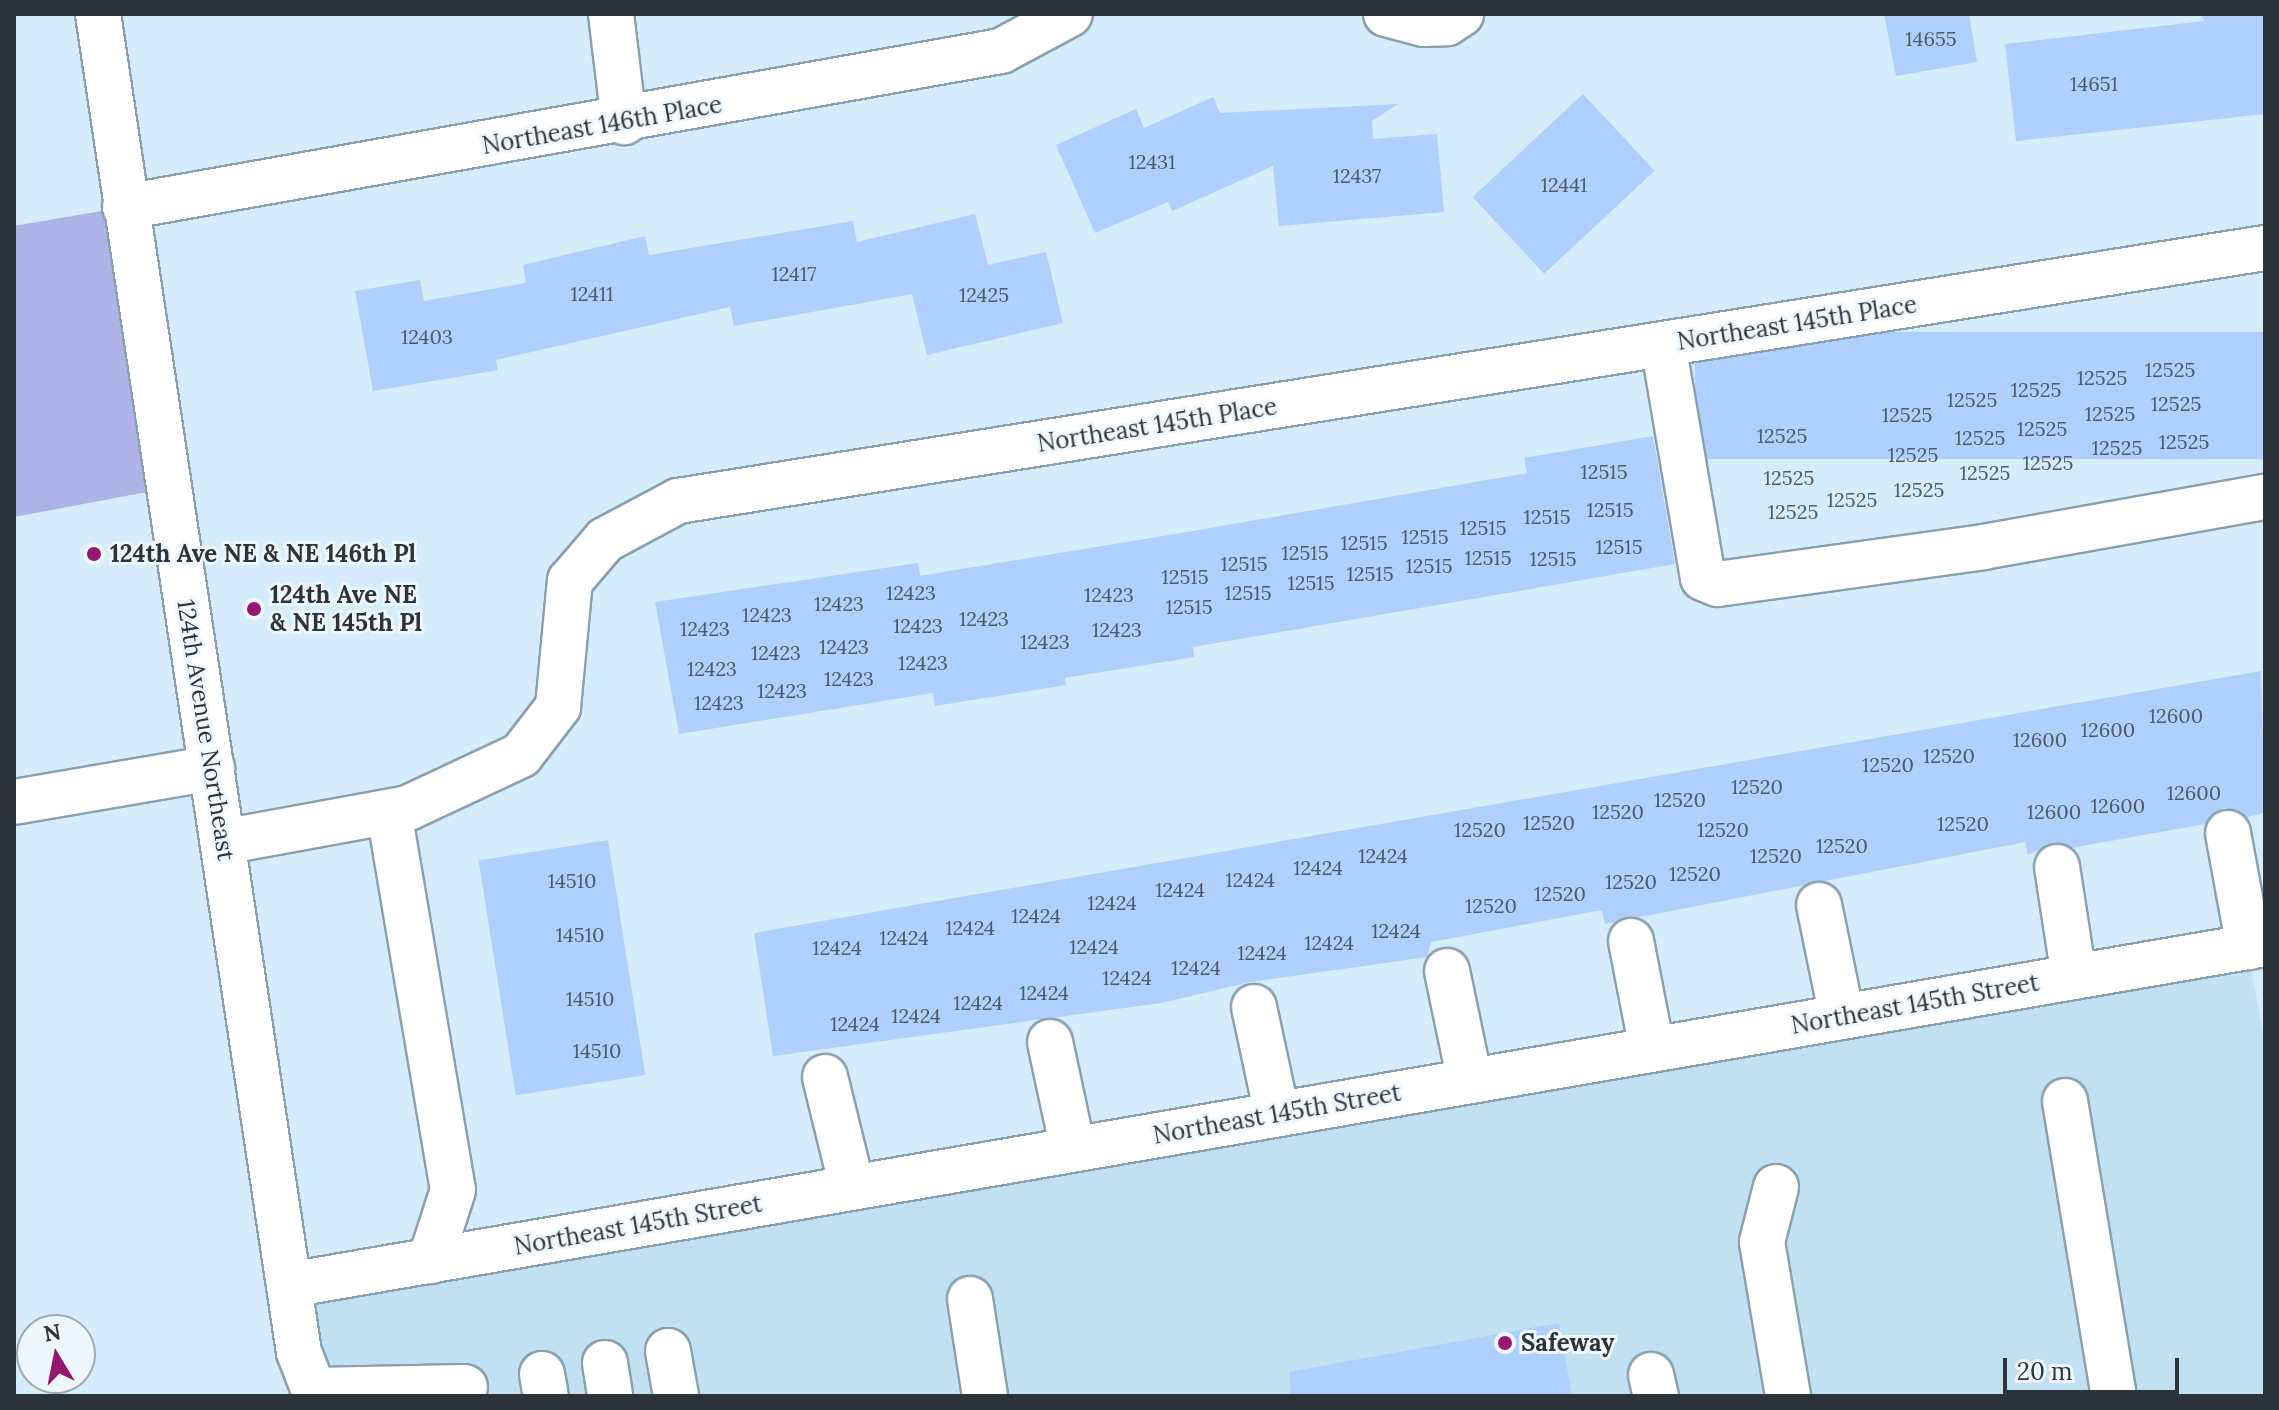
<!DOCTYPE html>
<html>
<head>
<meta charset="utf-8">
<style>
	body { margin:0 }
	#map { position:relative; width:2279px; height:1410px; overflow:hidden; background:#d5ecfb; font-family:Lora,serif }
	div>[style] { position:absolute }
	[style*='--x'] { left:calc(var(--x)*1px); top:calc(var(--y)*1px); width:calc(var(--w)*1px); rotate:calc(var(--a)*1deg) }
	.built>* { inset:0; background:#c1e0f2 }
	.green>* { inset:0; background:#adb3e6 }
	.building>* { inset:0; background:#afcffc; transform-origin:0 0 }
	.roads { filter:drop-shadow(2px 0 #8aa0ad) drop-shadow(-2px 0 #8aa0ad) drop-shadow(0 2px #8aa0ad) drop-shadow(0 -2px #8aa0ad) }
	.minor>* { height:44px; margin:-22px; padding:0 22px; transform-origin:22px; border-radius:22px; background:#fff }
	.dots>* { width:22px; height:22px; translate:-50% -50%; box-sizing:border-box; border:4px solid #edf7fd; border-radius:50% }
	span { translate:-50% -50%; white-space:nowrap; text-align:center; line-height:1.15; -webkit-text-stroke:6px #edf7fd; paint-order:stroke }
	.number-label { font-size:20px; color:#4d5b6a }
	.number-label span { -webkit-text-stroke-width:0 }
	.street-label { font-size:24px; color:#2c343a }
	.poi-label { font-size:24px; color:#2c343a; font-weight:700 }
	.left { translate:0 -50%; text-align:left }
	.frame { position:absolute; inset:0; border:16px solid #2c343a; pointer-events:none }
	.north { position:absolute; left:16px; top:1314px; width:80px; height:80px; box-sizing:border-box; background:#edf7fd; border:2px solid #a0a9af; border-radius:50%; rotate:350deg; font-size:22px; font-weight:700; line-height:32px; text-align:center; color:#2c343a }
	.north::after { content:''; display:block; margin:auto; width:28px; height:36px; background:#951770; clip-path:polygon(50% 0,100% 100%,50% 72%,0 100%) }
	.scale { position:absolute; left:2003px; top:1358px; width:176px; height:36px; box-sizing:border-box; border:4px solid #2c343a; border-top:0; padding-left:10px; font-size:24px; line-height:28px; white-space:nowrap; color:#2c343a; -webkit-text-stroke:6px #edf7fd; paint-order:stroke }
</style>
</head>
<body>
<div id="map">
	<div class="built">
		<div style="clip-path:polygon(2248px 950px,2265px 1046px,2265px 1396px,317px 1396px,289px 1285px)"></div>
	</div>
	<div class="green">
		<div style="clip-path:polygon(125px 207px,168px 488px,14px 517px,14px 226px)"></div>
	</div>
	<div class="building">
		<div style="clip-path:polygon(1884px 14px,1969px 14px,1977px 62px,1896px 76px)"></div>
		<div style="clip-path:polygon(2201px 14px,2265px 14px,2265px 114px,2016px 141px,2005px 44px,2204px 21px)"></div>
		<div style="left:1583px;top:94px;width:105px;height:151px;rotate:47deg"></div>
		<div style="clip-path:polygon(1213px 97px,1220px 113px,1398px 104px,1372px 121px,1373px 139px,1437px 134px,1444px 212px,1279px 226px,1273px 166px,1172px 211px,1168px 202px,1095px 233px,1056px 145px,1136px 109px,1144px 128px)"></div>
		<div style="clip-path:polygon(975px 214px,988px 265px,1046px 252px,1063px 323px,927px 355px,912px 294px,734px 326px,730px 307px,496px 360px,498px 370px,373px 391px,355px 291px,420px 280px,424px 301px,526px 283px,523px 265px,645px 236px,649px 255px,853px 221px,857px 242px)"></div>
		<div style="left:2265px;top:332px;width:127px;height:570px;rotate:90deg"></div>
		<div style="clip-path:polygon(1653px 436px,1675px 564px,1193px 647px,1194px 657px,1065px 678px,1066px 685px,935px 706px,933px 693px,679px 734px,655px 602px,918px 563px,920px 576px,1193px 531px,1527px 473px,1524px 458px)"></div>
		<div style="clip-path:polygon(2261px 671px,2265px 813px,2247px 817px,2224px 808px,2205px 824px,2071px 848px,2052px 843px,2028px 855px,2025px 842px,1605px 924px,1602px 910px,1431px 942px,1427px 957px,1250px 982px,1161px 1003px,773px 1056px,754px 933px)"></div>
		<div style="left:608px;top:840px;width:238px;height:131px;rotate:81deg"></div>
		<div style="clip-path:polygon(1559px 1323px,1572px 1396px,1291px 1396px,1289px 1372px)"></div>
	</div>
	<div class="roads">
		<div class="minor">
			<div style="--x:98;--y:14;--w:1353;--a:81.46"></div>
			<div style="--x:299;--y:1352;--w:47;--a:68.9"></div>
			<div style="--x:611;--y:14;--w:109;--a:83.1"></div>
			<div style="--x:1386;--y:14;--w:39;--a:15"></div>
			<div style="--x:1424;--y:24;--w:23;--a:-2"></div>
			<div style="--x:1447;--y:23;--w:17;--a:-33"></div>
			<div style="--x:125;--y:207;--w:890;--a:-10.1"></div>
			<div style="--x:1001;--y:51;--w:78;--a:-28.2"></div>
			<div style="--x:1663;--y:344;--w:237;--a:80.3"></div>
			<div style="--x:1703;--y:578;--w:16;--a:22"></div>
			<div style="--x:1718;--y:584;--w:268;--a:-7.9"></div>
			<div style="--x:1983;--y:547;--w:286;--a:-10.1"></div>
			<div style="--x:14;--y:802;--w:201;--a:-9.7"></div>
			<div style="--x:389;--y:812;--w:383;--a:80.4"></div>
			<div style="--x:453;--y:1190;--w:75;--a:107.9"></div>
			<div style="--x:2228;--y:833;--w:116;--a:79.6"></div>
			<div style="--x:223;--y:842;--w:188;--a:-10.4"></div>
			<div style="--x:408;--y:808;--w:125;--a:-25.1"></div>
			<div style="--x:521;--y:755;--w:61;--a:-52.4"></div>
			<div style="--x:558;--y:707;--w:127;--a:-84.6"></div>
			<div style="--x:570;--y:581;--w:54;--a:-49.5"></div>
			<div style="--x:605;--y:540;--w:83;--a:-28.1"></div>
			<div style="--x:678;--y:501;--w:1607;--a:-9.06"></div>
			<div style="--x:2057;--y:867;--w:111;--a:81.2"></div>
			<div style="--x:1819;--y:905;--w:114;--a:78.4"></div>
			<div style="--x:1631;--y:941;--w:110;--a:79"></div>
			<div style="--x:1447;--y:971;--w:112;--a:78.2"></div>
			<div style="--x:1254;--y:1007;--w:109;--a:77.9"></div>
			<div style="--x:1050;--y:1042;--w:109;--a:77.9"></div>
			<div style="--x:825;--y:1077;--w:113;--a:76.2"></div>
			<div style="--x:2065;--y:1101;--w:299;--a:80.6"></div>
			<div style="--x:1776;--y:1187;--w:57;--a:104.3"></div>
			<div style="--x:1762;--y:1242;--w:156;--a:80.4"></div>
			<div style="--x:289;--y:1285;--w:2005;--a:-9.79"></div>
			<div style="--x:970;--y:1299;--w:98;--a:81.2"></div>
			<div style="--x:668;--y:1351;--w:46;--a:79.9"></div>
			<div style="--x:605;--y:1363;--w:33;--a:81"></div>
			<div style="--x:542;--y:1374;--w:22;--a:80"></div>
			<div style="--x:1651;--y:1375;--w:22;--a:77"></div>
			<div style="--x:315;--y:1390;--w:150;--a:-1.1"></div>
		</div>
	</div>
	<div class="dots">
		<div style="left:94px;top:554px;background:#951770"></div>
		<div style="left:254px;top:609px;background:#951770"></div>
		<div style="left:1505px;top:1343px;background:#951770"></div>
	</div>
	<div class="number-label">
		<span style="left:1931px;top:38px">14655</span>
		<span style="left:2094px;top:83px">14651</span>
		<span style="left:1152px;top:161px">12431</span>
		<span style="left:1357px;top:175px">12437</span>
		<span style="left:1564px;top:184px">12441</span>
		<span style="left:794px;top:273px">12417</span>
		<span style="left:592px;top:293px">12411</span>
		<span style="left:984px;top:294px">12425</span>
		<span style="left:427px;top:336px">12403</span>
		<span style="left:2170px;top:369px">12525</span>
		<span style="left:2102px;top:377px">12525</span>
		<span style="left:2036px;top:389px">12525</span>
		<span style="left:1972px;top:399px">12525</span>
		<span style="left:2176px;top:403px">12525</span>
		<span style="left:2110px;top:413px">12525</span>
		<span style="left:1907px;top:414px">12525</span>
		<span style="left:2042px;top:428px">12525</span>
		<span style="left:1782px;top:435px">12525</span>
		<span style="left:1980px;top:437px">12525</span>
		<span style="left:2184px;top:441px">12525</span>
		<span style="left:2117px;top:447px">12525</span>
		<span style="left:1913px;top:454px">12525</span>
		<span style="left:2048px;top:462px">12525</span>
		<span style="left:1604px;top:471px">12515</span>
		<span style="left:1985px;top:472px">12525</span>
		<span style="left:1789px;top:477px">12525</span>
		<span style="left:1919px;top:489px">12525</span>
		<span style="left:1852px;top:499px">12525</span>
		<span style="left:1610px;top:509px">12515</span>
		<span style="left:1793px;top:511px">12525</span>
		<span style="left:1547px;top:516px">12515</span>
		<span style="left:1483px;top:527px">12515</span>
		<span style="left:1425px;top:536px">12515</span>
		<span style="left:1364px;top:542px">12515</span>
		<span style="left:1619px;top:546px">12515</span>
		<span style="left:1305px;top:552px">12515</span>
		<span style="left:1488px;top:557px">12515</span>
		<span style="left:1553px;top:558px">12515</span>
		<span style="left:1244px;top:563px">12515</span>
		<span style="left:1429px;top:565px">12515</span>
		<span style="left:1370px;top:573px">12515</span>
		<span style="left:1185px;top:576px">12515</span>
		<span style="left:1311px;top:582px">12515</span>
		<span style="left:911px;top:592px">12423</span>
		<span style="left:1248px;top:592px">12515</span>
		<span style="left:1109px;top:594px">12423</span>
		<span style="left:839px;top:603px">12423</span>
		<span style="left:1189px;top:606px">12515</span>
		<span style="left:767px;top:614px">12423</span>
		<span style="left:984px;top:618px">12423</span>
		<span style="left:918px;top:625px">12423</span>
		<span style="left:705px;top:628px">12423</span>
		<span style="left:1117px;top:629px">12423</span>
		<span style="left:1045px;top:641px">12423</span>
		<span style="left:844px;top:646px">12423</span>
		<span style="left:776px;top:652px">12423</span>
		<span style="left:923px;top:662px">12423</span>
		<span style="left:712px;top:668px">12423</span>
		<span style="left:849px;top:678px">12423</span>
		<span style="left:782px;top:690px">12423</span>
		<span style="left:719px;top:702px">12423</span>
		<span style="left:2176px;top:715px">12600</span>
		<span style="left:2108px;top:729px">12600</span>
		<span style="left:2040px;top:739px">12600</span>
		<span style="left:1949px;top:755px">12520</span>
		<span style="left:1888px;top:764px">12520</span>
		<span style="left:1757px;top:786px">12520</span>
		<span style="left:2194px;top:792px">12600</span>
		<span style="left:1680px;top:799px">12520</span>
		<span style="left:2118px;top:805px">12600</span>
		<span style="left:1618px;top:811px">12520</span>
		<span style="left:2054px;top:811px">12600</span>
		<span style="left:1549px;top:822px">12520</span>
		<span style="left:1963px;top:823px">12520</span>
		<span style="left:1480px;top:829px">12520</span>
		<span style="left:1723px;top:829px">12520</span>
		<span style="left:1842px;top:845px">12520</span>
		<span style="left:1383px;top:855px">12424</span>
		<span style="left:1776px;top:855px">12520</span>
		<span style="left:1318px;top:867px">12424</span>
		<span style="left:1695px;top:873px">12520</span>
		<span style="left:1250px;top:879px">12424</span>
		<span style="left:572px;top:880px">14510</span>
		<span style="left:1631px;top:881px">12520</span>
		<span style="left:1180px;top:889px">12424</span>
		<span style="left:1560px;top:893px">12520</span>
		<span style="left:1112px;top:902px">12424</span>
		<span style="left:1491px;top:905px">12520</span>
		<span style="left:1036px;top:915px">12424</span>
		<span style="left:970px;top:927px">12424</span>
		<span style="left:1396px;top:930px">12424</span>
		<span style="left:580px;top:934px">14510</span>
		<span style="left:904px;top:937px">12424</span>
		<span style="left:1329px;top:942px">12424</span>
		<span style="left:1094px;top:946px">12424</span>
		<span style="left:837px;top:947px">12424</span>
		<span style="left:1262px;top:952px">12424</span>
		<span style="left:1196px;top:967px">12424</span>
		<span style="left:1127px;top:977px">12424</span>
		<span style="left:1044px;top:992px">12424</span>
		<span style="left:590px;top:998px">14510</span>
		<span style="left:978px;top:1002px">12424</span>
		<span style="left:916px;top:1015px">12424</span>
		<span style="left:855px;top:1023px">12424</span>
		<span style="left:597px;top:1050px">14510</span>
	</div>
	<div class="street-label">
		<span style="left:602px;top:125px;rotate:-10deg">Northeast 146th Place</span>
		<span style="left:1797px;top:323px;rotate:-9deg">Northeast 145th Place</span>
		<span style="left:1157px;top:425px;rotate:-9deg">Northeast 145th Place</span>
		<span style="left:206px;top:730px;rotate:81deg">124th Avenue Northeast</span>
		<span style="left:1915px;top:1004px;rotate:-10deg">Northeast 145th Street</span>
		<span style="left:1277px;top:1114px;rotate:-10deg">Northeast 145th Street</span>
		<span style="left:638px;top:1225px;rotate:-10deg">Northeast 145th Street</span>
	</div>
	<div class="poi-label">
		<span class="left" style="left:110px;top:554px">124th Ave NE &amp; NE 146th Pl</span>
		<span class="left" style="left:270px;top:609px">124th Ave NE<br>&amp; NE 145th Pl</span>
		<span class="left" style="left:1521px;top:1343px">Safeway</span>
	</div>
	<div class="frame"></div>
	<div class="north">N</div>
	<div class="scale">20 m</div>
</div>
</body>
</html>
